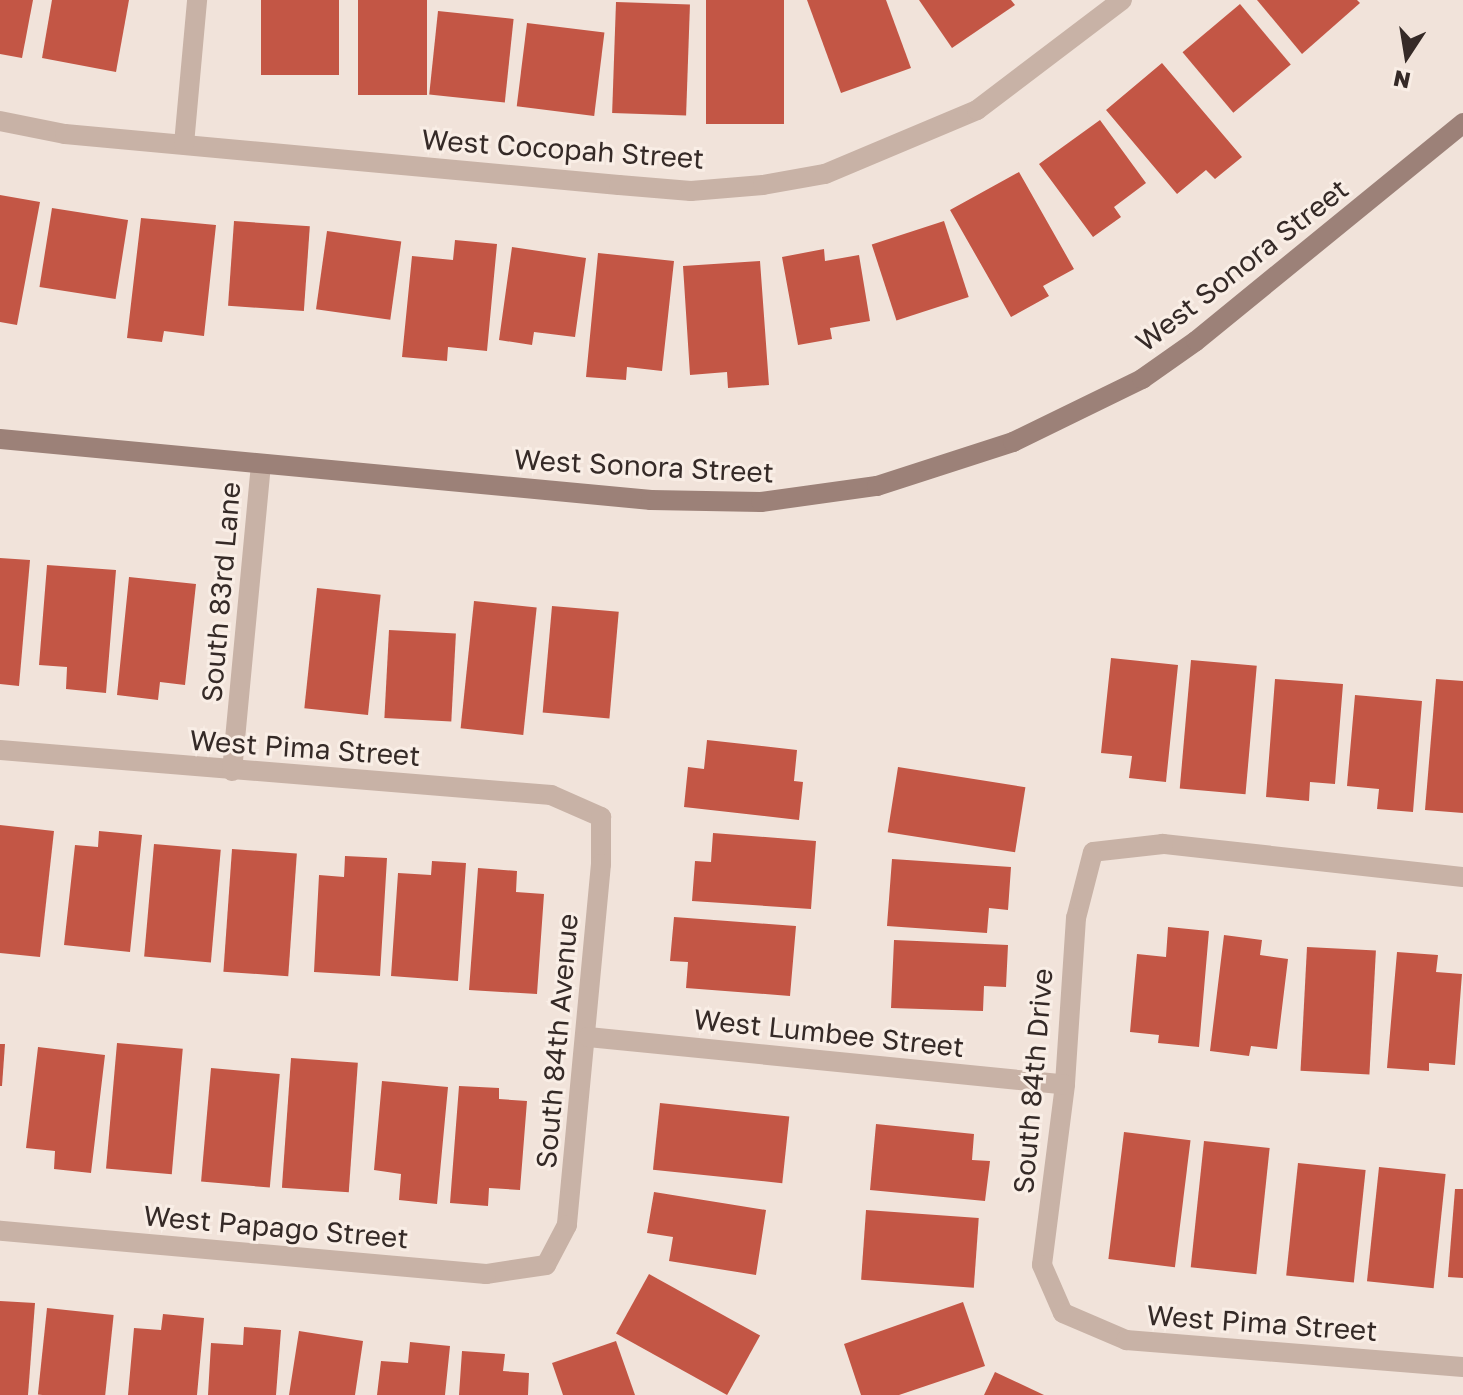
<!DOCTYPE html>
<html>
<head>
<meta charset="utf-8">
<style>
	body { margin:0 }
	#map { position:relative; width:1463px; height:1395px; overflow:hidden; background:#f1e3da; font-family:"Golos Text",sans-serif }
	div>[style] { position:absolute }
	[style*='--x'] { left:calc(var(--x)*1px); top:calc(var(--y)*1px); width:calc(var(--w)*1px); rotate:calc(var(--a)*1deg) }
	.building>* { inset:0; background:#c35645; transform-origin:0 0 }
	.street>* { height:20px; margin:-10px; padding:0 10px; transform-origin:10px; border-radius:10px; background:#c8b2a6 }
	.secondary>* { height:20px; margin:-10px; padding:0 10px; transform-origin:10px; border-radius:10px; background:#9c8178 }
	span { translate:-50% -50%; white-space:nowrap; text-align:center; line-height:1.15; -webkit-text-stroke:6px #f9eee6; paint-order:stroke }
	.street-label { font-size:28px; color:#352a27 }
	.north { position:absolute; left:1367px; top:16px; width:80px; height:80px; -webkit-text-stroke:6px #f9eee6; paint-order:stroke; rotate:192deg; font-size:22px; font-weight:700; line-height:32px; text-align:center; color:#352a27 }
	.north::after { content:''; display:block; margin:auto; width:28px; height:36px; background:#352a27; clip-path:polygon(50% 0,100% 100%,50% 72%,0 100%) }
</style>
</head>
<body>
<div id="map">
	<div class="building">
		<div style="clip-path:polygon(0 0,33px 0,22px 58px,0 54px)"></div>
		<div style="clip-path:polygon(52px 0,129px 0,116px 72px,42px 58px)"></div>
		<div style="left:261px;top:0;width:78px;height:75px"></div>
		<div style="left:358px;top:0;width:69px;height:95px"></div>
		<div style="left:706px;top:0;width:78px;height:124px"></div>
		<div style="clip-path:polygon(807px 0,886px 0,911px 68px,841px 93px)"></div>
		<div style="clip-path:polygon(919px 0,1011px 0,1015px 5px,952px 48px)"></div>
		<div style="clip-path:polygon(1257px 0,1357px 0,1360px 3px,1302px 54px)"></div>
		<div style="left:616px;top:2px;width:74px;height:111px;rotate:2deg"></div>
		<div style="left:1240px;top:4px;width:79px;height:75px;rotate:50deg"></div>
		<div style="left:438px;top:11px;width:76px;height:84px;rotate:6deg"></div>
		<div style="left:527px;top:23px;width:78px;height:84px;rotate:7deg"></div>
		<div style="clip-path:polygon(1162px 63px,1242px 157px,1215px 179px,1206px 170px,1177px 194px,1106px 110px)"></div>
		<div style="clip-path:polygon(1100px 120px,1146px 183px,1114px 207px,1121px 217px,1093px 237px,1039px 164px)"></div>
		<div style="clip-path:polygon(1019px 172px,1074px 269px,1043px 286px,1049px 296px,1011px 317px,950px 210px)"></div>
		<div style="clip-path:polygon(0 195px,40px 202px,17px 325px,0 322px)"></div>
		<div style="left:52px;top:208px;width:77px;height:80px;rotate:9deg"></div>
		<div style="clip-path:polygon(141px 218px,216px 225px,204px 336px,164px 331px,162px 342px,127px 338px)"></div>
		<div style="left:234px;top:221px;width:76px;height:85px;rotate:4deg"></div>
		<div style="left:944px;top:221px;width:80px;height:76px;rotate:72deg"></div>
		<div style="left:327px;top:231px;width:75px;height:79px;rotate:8deg"></div>
		<div style="clip-path:polygon(455px 240px,497px 244px,487px 351px,448px 347px,447px 361px,402px 357px,412px 256px,453px 260px)"></div>
		<div style="clip-path:polygon(512px 247px,586px 258px,575px 337px,534px 332px,532px 345px,499px 340px)"></div>
		<div style="clip-path:polygon(824px 249px,825px 261px,859px 255px,870px 321px,830px 328px,832px 339px,798px 345px,782px 257px)"></div>
		<div style="clip-path:polygon(598px 253px,674px 261px,662px 371px,627px 367px,626px 380px,586px 377px)"></div>
		<div style="clip-path:polygon(760px 261px,769px 385px,728px 388px,727px 372px,690px 375px,683px 266px)"></div>
		<div style="clip-path:polygon(0 558px,30px 560px,19px 686px,0 684px)"></div>
		<div style="clip-path:polygon(47px 565px,116px 570px,106px 693px,66px 689px,67px 667px,39px 665px)"></div>
		<div style="clip-path:polygon(129px 577px,196px 584px,185px 685px,160px 682px,158px 700px,117px 695px)"></div>
		<div style="left:317px;top:588px;width:64px;height:121px;rotate:6deg"></div>
		<div style="left:474px;top:601px;width:63px;height:128px;rotate:6deg"></div>
		<div style="left:552px;top:606px;width:67px;height:107px;rotate:5deg"></div>
		<div style="left:389px;top:630px;width:67px;height:88px;rotate:3deg"></div>
		<div style="clip-path:polygon(1111px 658px,1178px 665px,1166px 782px,1129px 778px,1132px 756px,1101px 753px)"></div>
		<div style="left:1191px;top:660px;width:66px;height:129px;rotate:5deg"></div>
		<div style="clip-path:polygon(1275px 679px,1343px 684px,1335px 784px,1310px 782px,1309px 801px,1266px 797px)"></div>
		<div style="clip-path:polygon(1436px 679px,1463px 681px,1463px 813px,1425px 810px)"></div>
		<div style="clip-path:polygon(1355px 695px,1422px 701px,1413px 812px,1377px 809px,1379px 789px,1347px 786px)"></div>
		<div style="clip-path:polygon(707px 740px,797px 750px,794px 781px,803px 782px,799px 820px,684px 807px,688px 767px,704px 769px)"></div>
		<div style="left:898px;top:767px;width:129px;height:66px;rotate:9deg"></div>
		<div style="clip-path:polygon(0 825px,54px 831px,40px 957px,0 953px)"></div>
		<div style="clip-path:polygon(99px 831px,142px 835px,130px 952px,64px 945px,75px 845px,98px 847px)"></div>
		<div style="clip-path:polygon(713px 833px,816px 841px,811px 909px,692px 901px,695px 861px,711px 862px)"></div>
		<div style="left:154px;top:844px;width:67px;height:113px;rotate:5deg"></div>
		<div style="left:232px;top:849px;width:65px;height:123px;rotate:4deg"></div>
		<div style="clip-path:polygon(345px 856px,387px 858px,380px 976px,314px 972px,319px 875px,344px 877px)"></div>
		<div style="clip-path:polygon(892px 859px,1011px 867px,1008px 910px,989px 908px,987px 933px,887px 926px)"></div>
		<div style="clip-path:polygon(432px 861px,466px 863px,458px 981px,391px 976px,398px 873px,431px 875px)"></div>
		<div style="clip-path:polygon(478px 868px,517px 871px,516px 892px,544px 894px,537px 994px,469px 990px)"></div>
		<div style="clip-path:polygon(674px 917px,796px 926px,790px 996px,686px 988px,688px 962px,670px 961px)"></div>
		<div style="clip-path:polygon(1168px 927px,1209px 931px,1199px 1047px,1158px 1043px,1159px 1035px,1130px 1032px,1137px 954px,1166px 957px)"></div>
		<div style="clip-path:polygon(1224px 935px,1262px 940px,1260px 955px,1288px 959px,1277px 1049px,1251px 1046px,1249px 1056px,1210px 1051px)"></div>
		<div style="clip-path:polygon(894px 940px,1008px 945px,1006px 987px,984px 986px,983px 1011px,891px 1008px)"></div>
		<div style="left:1307px;top:947px;width:69px;height:124px;rotate:3deg"></div>
		<div style="clip-path:polygon(1397px 952px,1438px 955px,1436px 972px,1462px 974px,1455px 1065px,1429px 1063px,1429px 1071px,1387px 1068px)"></div>
		<div style="left:117px;top:1043px;width:66px;height:126px;rotate:5deg"></div>
		<div style="clip-path:polygon(0 1044px,5px 1044px,2px 1086px,0 1086px)"></div>
		<div style="clip-path:polygon(38px 1047px,105px 1055px,91px 1173px,54px 1169px,55px 1151px,26px 1148px)"></div>
		<div style="left:291px;top:1058px;width:67px;height:130px;rotate:4deg"></div>
		<div style="left:211px;top:1068px;width:69px;height:114px;rotate:5deg"></div>
		<div style="clip-path:polygon(382px 1081px,448px 1087px,437px 1204px,399px 1200px,401px 1174px,374px 1170px)"></div>
		<div style="clip-path:polygon(459px 1086px,499px 1088px,499px 1099px,527px 1101px,520px 1190px,489px 1188px,488px 1206px,450px 1203px)"></div>
		<div style="left:660px;top:1103px;width:130px;height:67px;rotate:6deg"></div>
		<div style="clip-path:polygon(876px 1124px,974px 1134px,972px 1160px,990px 1161px,985px 1201px,870px 1190px)"></div>
		<div style="left:1124px;top:1132px;width:67px;height:128px;rotate:7deg"></div>
		<div style="left:1204px;top:1141px;width:66px;height:127px;rotate:6deg"></div>
		<div style="left:1298px;top:1163px;width:68px;height:113px;rotate:6deg"></div>
		<div style="left:1379px;top:1167px;width:67px;height:115px;rotate:6deg"></div>
		<div style="clip-path:polygon(1455px 1189px,1463px 1189px,1463px 1278px,1448px 1277px)"></div>
		<div style="clip-path:polygon(654px 1192px,766px 1210px,756px 1275px,669px 1261px,673px 1237px,647px 1233px)"></div>
		<div style="left:866px;top:1210px;width:113px;height:70px;rotate:4deg"></div>
		<div style="left:649px;top:1274px;width:127px;height:68px;rotate:29deg"></div>
		<div style="clip-path:polygon(0 1301px,35px 1303px,28px 1395px,0 1395px)"></div>
		<div style="clip-path:polygon(963px 1302px,985px 1366px,899px 1395px,861px 1395px,844px 1344px)"></div>
		<div style="left:47px;top:1308px;width:67px;height:87px;rotate:6deg"></div>
		<div style="clip-path:polygon(163px 1314px,204px 1318px,197px 1395px,128px 1395px,134px 1328px,161px 1330px)"></div>
		<div style="clip-path:polygon(244px 1327px,281px 1330px,276px 1395px,208px 1395px,211px 1343px,243px 1345px)"></div>
		<div style="clip-path:polygon(299px 1331px,363px 1341px,355px 1395px,289px 1395px)"></div>
		<div style="clip-path:polygon(616px 1341px,635px 1395px,563px 1395px,552px 1363px)"></div>
		<div style="clip-path:polygon(410px 1342px,450px 1346px,445px 1395px,377px 1395px,381px 1361px,408px 1363px)"></div>
		<div style="clip-path:polygon(462px 1351px,505px 1354px,503px 1371px,529px 1373px,528px 1395px,459px 1395px)"></div>
		<div style="clip-path:polygon(995px 1372px,1044px 1395px,984px 1395px)"></div>
	</div>
	<div class="street">
		<div style="--x:0;--y:121;--w:66;--a:11.3"></div>
		<div style="--x:65;--y:134;--w:556;--a:5.26"></div>
		<div style="--x:619;--y:185;--w:72;--a:4.8"></div>
		<div style="--x:691;--y:191;--w:72;--a:-4.8"></div>
		<div style="--x:763;--y:185;--w:63;--a:-10.1"></div>
		<div style="--x:825;--y:174;--w:165;--a:-22.8"></div>
		<div style="--x:977;--y:110;--w:182;--a:-37.2"></div>
		<div style="--x:184;--y:144;--w:145;--a:-84.8"></div>
		<div style="--x:0;--y:750;--w:553;--a:4.67"></div>
		<div style="--x:551;--y:795;--w:55;--a:23.7"></div>
		<div style="--x:601;--y:817;--w:47;--a:90"></div>
		<div style="--x:601;--y:864;--w:363;--a:95.4"></div>
		<div style="--x:567;--y:1225;--w:45;--a:117.7"></div>
		<div style="--x:546;--y:1265;--w:61;--a:171.5"></div>
		<div style="--x:486;--y:1274;--w:488;--a:-174.9"></div>
		<div style="--x:232;--y:771;--w:307;--a:-84.6"></div>
		<div style="--x:1463;--y:877;--w:302;--a:-173.7"></div>
		<div style="--x:1163;--y:844;--w:70;--a:173.5"></div>
		<div style="--x:1093;--y:852;--w:68;--a:104.4"></div>
		<div style="--x:1076;--y:918;--w:167;--a:93.8"></div>
		<div style="--x:1065;--y:1085;--w:181;--a:97.3"></div>
		<div style="--x:1042;--y:1265;--w:52;--a:66.4"></div>
		<div style="--x:1063;--y:1313;--w:69;--a:23.2"></div>
		<div style="--x:1126;--y:1340;--w:338;--a:4.6"></div>
		<div style="--x:588;--y:1037;--w:479;--a:5.7"></div>
	</div>
	<div class="secondary">
		<div style="--x:0;--y:439;--w:654;--a:5.35"></div>
		<div style="--x:651;--y:500;--w:110;--a:1"></div>
		<div style="--x:761;--y:502;--w:117;--a:-7.9"></div>
		<div style="--x:877;--y:486;--w:143;--a:-17.9"></div>
		<div style="--x:1013;--y:442;--w:144;--a:-26"></div>
		<div style="--x:1142;--y:379;--w:66;--a:-35.1"></div>
		<div style="--x:1196;--y:341;--w:345;--a:-39.2"></div>
	</div>
	<div class="street-label">
		<span style="left:563px;top:149px;rotate:4deg">West Cocopah Street</span>
		<span style="left:1242px;top:265px;rotate:-38deg">West Sonora Street</span>
		<span style="left:644px;top:466px;rotate:3deg">West Sonora Street</span>
		<span style="left:221px;top:592px;rotate:-85deg">South 83rd Lane</span>
		<span style="left:305px;top:748px;rotate:4deg">West Pima Street</span>
		<span style="left:829px;top:1033px;rotate:6deg">West Lumbee Street</span>
		<span style="left:557px;top:1041px;rotate:-85deg">South 84th Avenue</span>
		<span style="left:1033px;top:1081px;rotate:-85deg">South 84th Drive</span>
		<span style="left:276px;top:1227px;rotate:5deg">West Papago Street</span>
		<span style="left:1262px;top:1323px;rotate:4deg">West Pima Street</span>
	</div>
	<div class="north">N</div>
</div>
</body>
</html>
